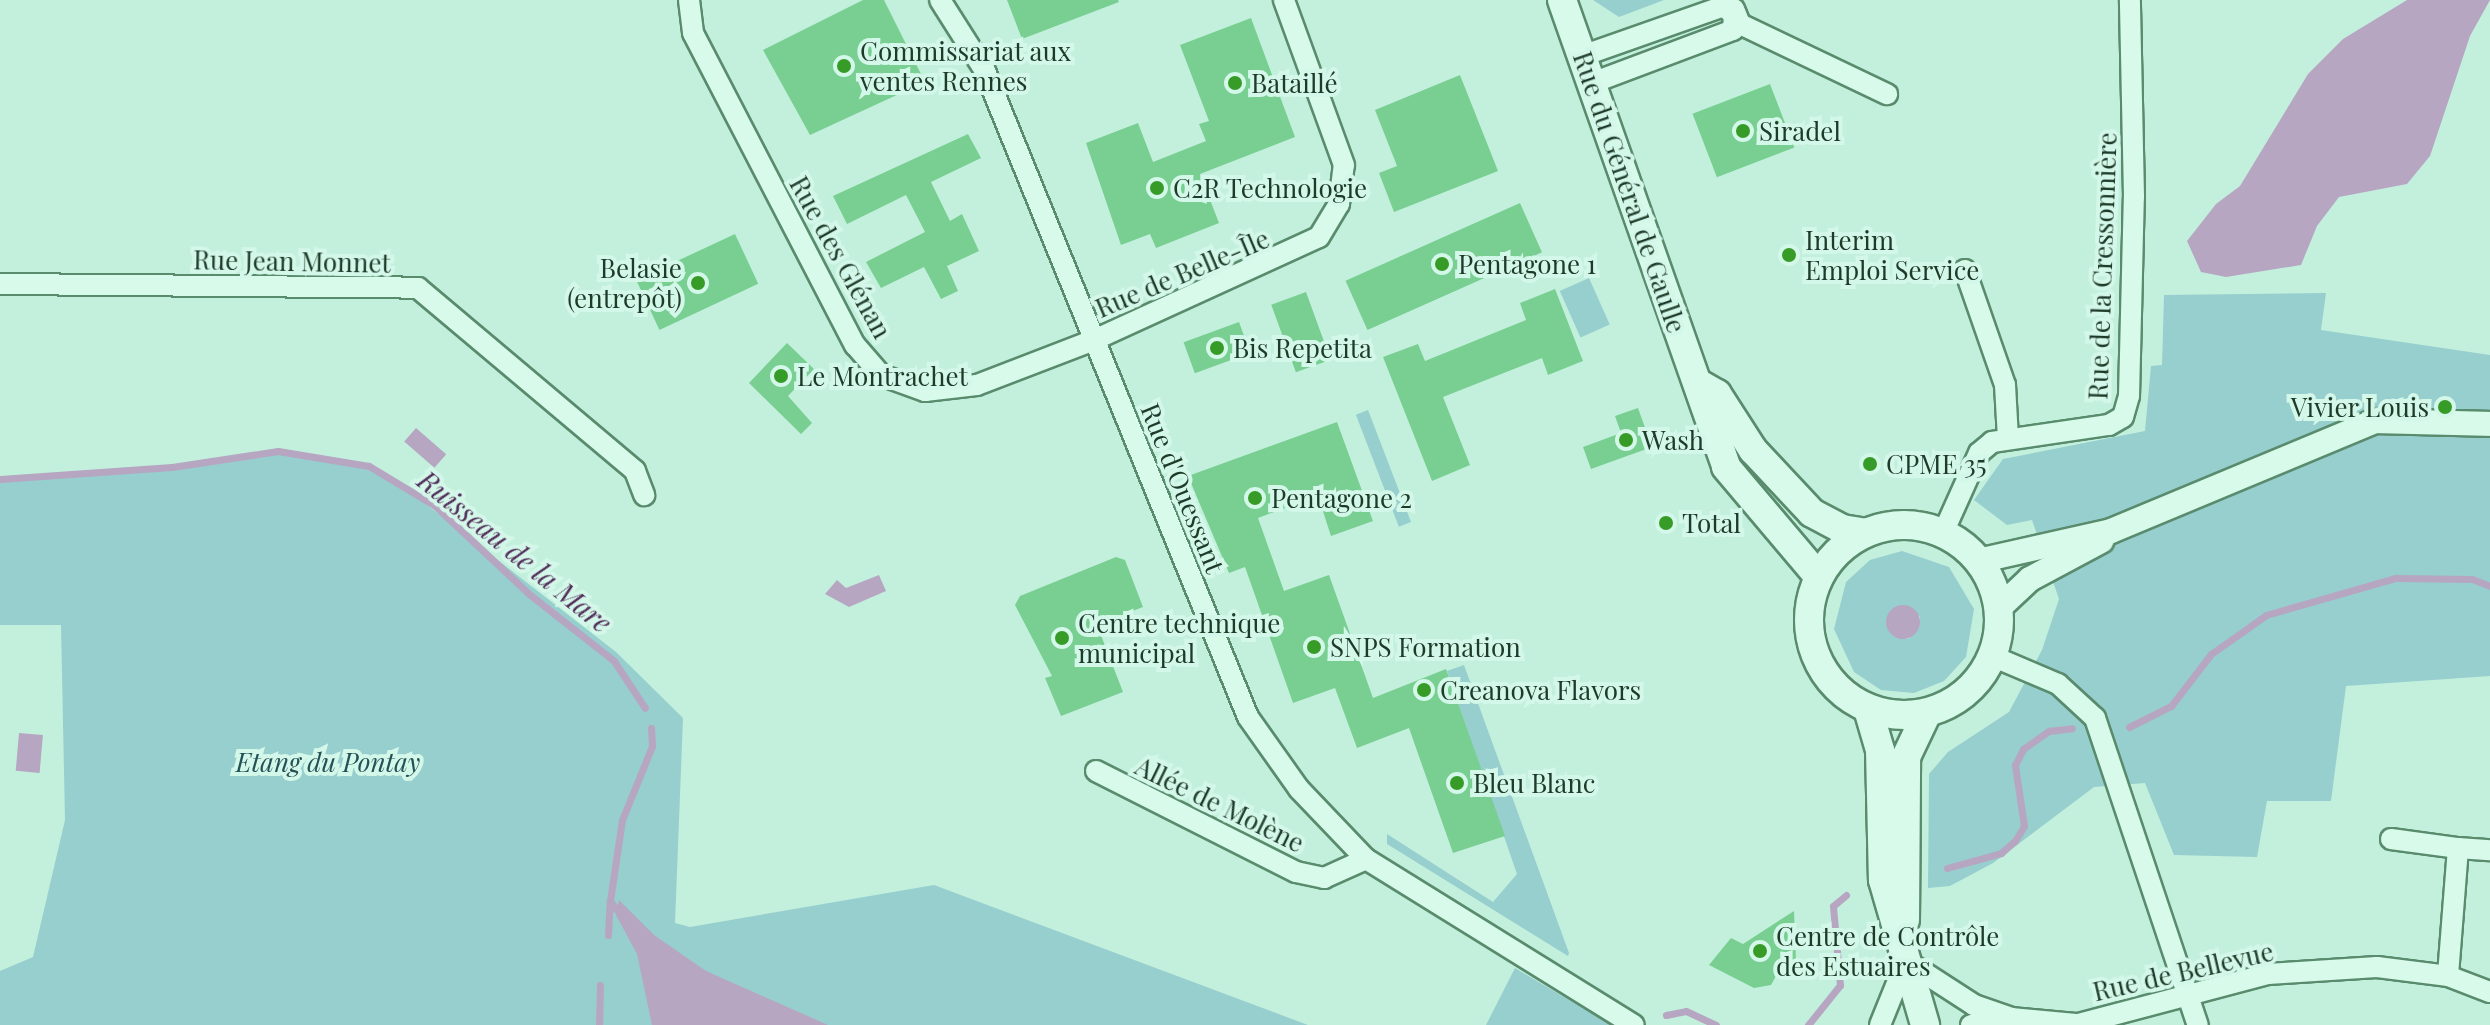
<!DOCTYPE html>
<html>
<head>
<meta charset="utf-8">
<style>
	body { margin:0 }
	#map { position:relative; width:2490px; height:1025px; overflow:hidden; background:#c3f0dd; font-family:"Playfair Display",serif }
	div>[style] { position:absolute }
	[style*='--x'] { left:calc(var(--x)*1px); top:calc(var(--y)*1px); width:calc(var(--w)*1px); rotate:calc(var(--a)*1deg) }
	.green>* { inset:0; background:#97cece; transform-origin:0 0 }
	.water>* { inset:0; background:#b6a6c2; transform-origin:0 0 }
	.round { border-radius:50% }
	.stream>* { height:7px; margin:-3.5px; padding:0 3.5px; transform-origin:3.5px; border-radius:3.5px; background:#b6a6c2 }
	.building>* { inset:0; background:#78cf91; transform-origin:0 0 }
	.roads { filter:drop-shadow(2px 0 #598b6d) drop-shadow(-2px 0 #598b6d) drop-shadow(0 2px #598b6d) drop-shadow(0 -2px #598b6d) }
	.minor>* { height:20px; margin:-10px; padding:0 10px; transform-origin:10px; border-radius:10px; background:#d7faeb }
	.tertiary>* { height:24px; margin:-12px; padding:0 12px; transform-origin:12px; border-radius:12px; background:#d7faeb }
	.secondary>* { height:28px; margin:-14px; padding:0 14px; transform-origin:14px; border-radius:14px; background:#d7faeb }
	.secondary>.ring { margin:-14px; padding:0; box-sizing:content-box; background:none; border:28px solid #d7faeb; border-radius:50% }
	.dots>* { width:22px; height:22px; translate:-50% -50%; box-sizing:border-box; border:4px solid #d3f7e8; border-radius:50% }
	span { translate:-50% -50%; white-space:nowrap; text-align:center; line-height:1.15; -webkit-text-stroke:8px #d3f7e8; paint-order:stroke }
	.poi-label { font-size:26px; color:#1e3a28 }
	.left { translate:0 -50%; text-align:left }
	.right { translate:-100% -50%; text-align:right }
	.street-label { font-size:26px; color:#1e3a28 }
	.park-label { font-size:26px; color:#245157; font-style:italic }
	.water-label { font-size:28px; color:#522d5a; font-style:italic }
</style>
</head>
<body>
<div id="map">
	<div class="green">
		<div style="clip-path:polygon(1593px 0,1664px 0,1619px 17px)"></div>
		<div style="left:1589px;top:278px;width:51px;height:32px;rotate:66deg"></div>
		<div style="clip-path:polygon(2326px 293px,2321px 330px,2490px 355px,2490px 676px,2346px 686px,2331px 801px,2267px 801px,2257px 857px,2174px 855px,2145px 783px,2094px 787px,1993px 863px,1950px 886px,1928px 888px,1929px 774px,1948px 752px,2009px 712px,2042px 650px,2059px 599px,2032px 520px,2007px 525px,1974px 500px,2003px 459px,2145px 431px,2151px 366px,2162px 365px,2164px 295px)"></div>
		<div style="left:1368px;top:410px;width:120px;height:13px;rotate:69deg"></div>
		<div style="clip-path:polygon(278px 451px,369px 466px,404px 487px,616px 652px,683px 718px,675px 923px,690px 927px,934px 885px,1308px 1025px,0 1025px,0 971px,33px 957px,65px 820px,61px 625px,0 625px,0 479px,172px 467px)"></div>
		<div style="clip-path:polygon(evenodd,1902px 551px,1949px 567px,1974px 609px,1966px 657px,1944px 681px,1914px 693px,1881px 690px,1854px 672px,1834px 629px,1846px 582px,1870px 560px,1902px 551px,1897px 606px,1908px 606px,1920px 617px,1919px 628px,1908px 639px,1892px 635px,1897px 606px)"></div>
		<div style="clip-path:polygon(1464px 665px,1569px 953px,1568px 956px,1387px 844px,1387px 834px,1493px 902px,1517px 874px,1447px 671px)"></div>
		<div style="clip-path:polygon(1515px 968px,1611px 1025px,1486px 1025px)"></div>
	</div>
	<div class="water">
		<div style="clip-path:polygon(2407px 0,2490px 0,2470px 36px,2430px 156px,2407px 184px,2339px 197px,2317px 226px,2301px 265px,2226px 277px,2201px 272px,2187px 241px,2216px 204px,2240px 186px,2308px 74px,2343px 39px)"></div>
		<div style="left:416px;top:428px;width:40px;height:18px;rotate:41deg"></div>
		<div style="clip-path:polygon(879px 575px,886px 591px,849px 607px,825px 594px,837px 580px,846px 588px)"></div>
		<div class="round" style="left:1886px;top:605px;width:34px;height:34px"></div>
		<div style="left:19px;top:733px;width:24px;height:38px;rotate:5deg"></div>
		<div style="clip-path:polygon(619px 900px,654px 935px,706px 971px,828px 1025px,652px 1025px,637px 954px,616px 915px)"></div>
	</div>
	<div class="stream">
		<div style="--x:0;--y:479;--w:172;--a:-4"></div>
		<div style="--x:172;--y:467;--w:107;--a:-8.6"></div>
		<div style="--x:278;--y:451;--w:92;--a:9.4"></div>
		<div style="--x:369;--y:466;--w:76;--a:31"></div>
		<div style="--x:434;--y:505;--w:130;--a:43.1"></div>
		<div style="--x:529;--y:594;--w:108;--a:38.2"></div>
		<div style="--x:614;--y:661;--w:56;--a:56.6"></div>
		<div style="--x:2129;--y:727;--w:47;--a:-26.6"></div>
		<div style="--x:2171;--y:706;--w:66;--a:-52.4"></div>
		<div style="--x:2211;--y:654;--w:67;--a:-35.3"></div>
		<div style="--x:2266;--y:615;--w:134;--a:-16"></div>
		<div style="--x:2395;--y:578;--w:77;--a:0.7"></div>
		<div style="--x:2472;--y:579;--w:19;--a:21"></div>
		<div style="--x:1947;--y:868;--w:56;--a:-15.5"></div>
		<div style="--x:2001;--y:853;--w:18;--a:-41"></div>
		<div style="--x:2015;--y:841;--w:17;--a:-59"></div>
		<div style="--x:2024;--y:826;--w:62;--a:-98.4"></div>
		<div style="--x:2015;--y:765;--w:18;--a:-63"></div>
		<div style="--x:2023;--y:749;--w:32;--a:-35"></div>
		<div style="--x:2049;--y:731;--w:23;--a:-7"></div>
		<div style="--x:621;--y:915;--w:18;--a:-128"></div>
		<div style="--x:610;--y:901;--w:82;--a:-81.6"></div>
		<div style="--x:622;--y:820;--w:80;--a:-67.9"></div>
		<div style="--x:652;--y:746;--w:18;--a:-93"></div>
		<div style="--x:608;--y:935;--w:34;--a:-87"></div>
		<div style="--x:1666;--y:1015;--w:20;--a:-11"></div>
		<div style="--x:1686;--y:1011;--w:33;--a:25"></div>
		<div style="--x:599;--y:1025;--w:40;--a:-88.6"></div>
		<div style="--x:1808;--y:1025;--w:51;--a:-51.3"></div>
		<div style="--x:1840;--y:985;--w:79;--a:-95.1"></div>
		<div style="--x:1833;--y:906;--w:17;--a:-40"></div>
	</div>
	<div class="building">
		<div style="clip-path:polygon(863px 0,884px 0,925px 82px,810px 135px,763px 50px)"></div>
		<div style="clip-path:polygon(1007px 0,1118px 0,1119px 2px,1022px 39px)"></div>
		<div style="clip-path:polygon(1251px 18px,1295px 137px,1200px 174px,1219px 223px,1156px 248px,1150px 234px,1121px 245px,1086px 143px,1138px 123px,1153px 162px,1206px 141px,1199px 124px,1209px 121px,1180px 45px)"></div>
		<div style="clip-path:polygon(1460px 75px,1498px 171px,1394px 212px,1379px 173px,1397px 166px,1375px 110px)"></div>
		<div style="left:1770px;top:84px;width:68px;height:83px;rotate:69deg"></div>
		<div style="clip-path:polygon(968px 134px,981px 158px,931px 182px,950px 221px,962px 214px,979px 251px,947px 266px,958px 291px,941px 299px,924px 267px,881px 288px,866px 262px,925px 232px,906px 195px,847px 224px,833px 196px)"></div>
		<div style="left:1520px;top:203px;width:54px;height:191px;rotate:66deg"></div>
		<div style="left:735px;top:234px;width:55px;height:109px;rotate:65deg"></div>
		<div style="clip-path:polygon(1555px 289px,1583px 361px,1548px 375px,1542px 358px,1443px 397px,1470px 465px,1432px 481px,1383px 357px,1418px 344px,1425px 361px,1526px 320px,1520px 303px)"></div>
		<div style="left:1306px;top:292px;width:72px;height:37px;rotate:70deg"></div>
		<div style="left:1239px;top:322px;width:33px;height:59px;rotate:70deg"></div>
		<div style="clip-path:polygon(787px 343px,814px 369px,788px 396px,812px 423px,801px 434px,749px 383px)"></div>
		<div style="clip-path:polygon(1638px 408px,1652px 447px,1591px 469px,1583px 447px,1621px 433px,1615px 416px)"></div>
		<div style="clip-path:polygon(1337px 422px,1373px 521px,1331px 536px,1318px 496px,1258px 518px,1284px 591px,1329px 575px,1373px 698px,1446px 669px,1505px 836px,1453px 853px,1409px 728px,1357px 748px,1335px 688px,1293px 703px,1245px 567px,1229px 573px,1188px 476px)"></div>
		<div style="clip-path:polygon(1116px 557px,1125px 560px,1143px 607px,1097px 625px,1123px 692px,1061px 716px,1045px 678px,1052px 676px,1015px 605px,1020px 596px)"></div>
		<div style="clip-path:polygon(1794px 911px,1796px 961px,1782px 965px,1771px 985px,1754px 988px,1709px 965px,1731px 938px,1743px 944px)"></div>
	</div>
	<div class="roads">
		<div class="minor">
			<div style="--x:689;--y:0;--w:33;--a:83"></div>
			<div style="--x:693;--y:33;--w:352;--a:62.6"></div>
			<div style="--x:855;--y:345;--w:40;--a:49"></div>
			<div style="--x:881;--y:375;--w:47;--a:20"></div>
			<div style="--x:925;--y:391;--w:52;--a:-6.6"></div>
			<div style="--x:977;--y:385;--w:125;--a:-21"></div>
			<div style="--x:1094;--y:340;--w:247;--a:-24.6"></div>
			<div style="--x:1319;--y:237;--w:39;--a:-59"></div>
			<div style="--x:1339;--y:204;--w:39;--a:-83"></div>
			<div style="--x:1344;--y:165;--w:176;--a:-110"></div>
			<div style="--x:940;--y:0;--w:84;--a:57.6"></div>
			<div style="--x:985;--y:71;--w:697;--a:67.85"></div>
			<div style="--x:1248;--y:717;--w:88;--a:54.7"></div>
			<div style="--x:1299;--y:789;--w:97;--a:46.3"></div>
			<div style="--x:1366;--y:859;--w:315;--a:31.8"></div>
			<div style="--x:1734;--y:9;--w:16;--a:68"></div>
			<div style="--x:1740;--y:24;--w:163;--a:25.5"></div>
			<div style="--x:1582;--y:56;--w:151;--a:-19.4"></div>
			<div style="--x:1724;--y:6;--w:13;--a:42"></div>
			<div style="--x:1734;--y:15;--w:15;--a:94"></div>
			<div style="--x:1733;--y:30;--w:151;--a:159.4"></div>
			<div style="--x:1965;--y:270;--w:122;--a:70.8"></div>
			<div style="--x:2005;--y:385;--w:53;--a:86.8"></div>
			<div style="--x:0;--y:284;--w:418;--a:0.5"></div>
			<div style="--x:418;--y:288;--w:284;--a:40.1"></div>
			<div style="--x:635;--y:471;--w:26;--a:69"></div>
			<div style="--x:1943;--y:533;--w:88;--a:-65.8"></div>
			<div style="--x:1979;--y:453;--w:17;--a:-40"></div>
			<div style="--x:1992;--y:442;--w:118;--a:-8.3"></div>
			<div style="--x:2109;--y:425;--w:16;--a:-30"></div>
			<div style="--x:2123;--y:417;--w:22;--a:-74"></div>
			<div style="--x:2129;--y:396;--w:199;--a:-88.6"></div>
			<div style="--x:2134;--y:197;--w:197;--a:-91.2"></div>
			<div style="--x:1992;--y:656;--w:72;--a:23"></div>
			<div style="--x:2058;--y:684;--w:50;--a:42.6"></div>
			<div style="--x:2095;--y:718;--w:324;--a:71.5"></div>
			<div style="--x:1096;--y:771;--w:224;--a:26.8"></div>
			<div style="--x:1296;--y:872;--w:29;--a:12"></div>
			<div style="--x:1324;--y:878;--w:46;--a:-24.3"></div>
			<div style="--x:2391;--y:839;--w:68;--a:7.7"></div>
			<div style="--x:2458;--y:848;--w:128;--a:94.5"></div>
			<div style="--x:2458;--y:848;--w:32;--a:4"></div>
			<div style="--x:1880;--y:1025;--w:69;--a:-67.9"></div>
			<div style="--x:1906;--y:961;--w:81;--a:32.9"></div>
			<div style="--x:1974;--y:1005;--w:39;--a:19"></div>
			<div style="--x:1971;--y:1025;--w:41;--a:-9.9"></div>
			<div style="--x:2011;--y:1018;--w:65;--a:5.3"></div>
			<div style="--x:2075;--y:1025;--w:200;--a:-14.8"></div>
			<div style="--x:2268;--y:974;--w:109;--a:-3.7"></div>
			<div style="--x:2377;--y:967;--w:72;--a:7.2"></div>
			<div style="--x:2448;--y:976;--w:45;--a:20.9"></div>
		</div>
		<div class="tertiary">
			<div style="--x:1978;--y:561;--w:136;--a:-12.7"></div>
			<div style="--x:2111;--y:531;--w:286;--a:-22.6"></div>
			<div style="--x:2375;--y:421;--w:115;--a:1.5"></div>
			<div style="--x:1999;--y:608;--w:42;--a:-43.1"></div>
			<div style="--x:2030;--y:579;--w:81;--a:-28.2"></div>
		</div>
		<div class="secondary">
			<div style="--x:1562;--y:0;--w:495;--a:70.6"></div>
			<div style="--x:1726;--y:467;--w:144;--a:49.8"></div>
			<div style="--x:1698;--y:383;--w:22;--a:30"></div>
			<div style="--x:1717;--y:394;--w:67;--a:57.3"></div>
			<div style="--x:1753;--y:450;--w:86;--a:46.9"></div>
			<div style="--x:1812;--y:513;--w:34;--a:28"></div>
			<div style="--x:1842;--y:529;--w:24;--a:9"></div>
			<div class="ring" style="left:1809px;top:525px;width:162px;height:162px"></div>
			<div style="--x:1868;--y:709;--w:43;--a:73.7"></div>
			<div style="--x:1880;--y:750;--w:130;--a:88.7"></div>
			<div style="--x:1883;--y:880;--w:151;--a:73.8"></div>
			<div style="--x:1905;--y:920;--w:163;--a:-89.6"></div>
			<div style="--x:1906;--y:757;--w:49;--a:-64.5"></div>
		</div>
	</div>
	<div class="dots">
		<div style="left:844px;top:66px;background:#379c27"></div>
		<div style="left:1235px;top:83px;background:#379c27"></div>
		<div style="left:1743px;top:131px;background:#379c27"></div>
		<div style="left:1157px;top:188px;background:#379c27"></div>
		<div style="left:1789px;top:255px;background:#379c27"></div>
		<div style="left:1442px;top:264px;background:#379c27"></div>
		<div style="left:698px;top:283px;background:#379c27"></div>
		<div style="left:1217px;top:348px;background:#379c27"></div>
		<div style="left:781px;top:376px;background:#379c27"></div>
		<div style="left:2445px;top:407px;background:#379c27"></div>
		<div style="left:1626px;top:440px;background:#379c27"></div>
		<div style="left:1870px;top:464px;background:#379c27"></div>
		<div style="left:1255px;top:498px;background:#379c27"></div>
		<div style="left:1666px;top:523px;background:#379c27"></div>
		<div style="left:1062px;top:638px;background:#379c27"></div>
		<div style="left:1314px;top:647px;background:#379c27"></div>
		<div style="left:1424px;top:690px;background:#379c27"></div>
		<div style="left:1457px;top:783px;background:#379c27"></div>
		<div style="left:1760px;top:951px;background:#379c27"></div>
	</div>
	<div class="poi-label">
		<span class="left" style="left:860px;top:66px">Commissariat aux<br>ventes Rennes</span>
		<span class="left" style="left:1251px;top:83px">Bataillé</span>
		<span class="left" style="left:1759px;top:131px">Siradel</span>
		<span class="left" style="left:1173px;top:188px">C2R Technologie</span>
		<span class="left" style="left:1805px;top:255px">Interim<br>Emploi Service</span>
		<span class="left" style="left:1458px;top:264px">Pentagone 1</span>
		<span class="right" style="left:682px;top:283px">Belasie<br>(entrepôt)</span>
		<span class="left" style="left:1233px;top:348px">Bis Repetita</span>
		<span class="left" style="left:797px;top:376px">Le Montrachet</span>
		<span class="right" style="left:2429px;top:407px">Vivier Louis</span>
		<span class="left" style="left:1642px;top:440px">Wash</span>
		<span class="left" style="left:1886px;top:464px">CPME 35</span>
		<span class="left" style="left:1271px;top:498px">Pentagone 2</span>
		<span class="left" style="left:1682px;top:523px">Total</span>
		<span class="left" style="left:1078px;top:638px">Centre technique<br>municipal</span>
		<span class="left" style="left:1330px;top:647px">SNPS Formation</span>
		<span class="left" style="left:1440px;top:690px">Creanova Flavors</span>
		<span class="left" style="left:1473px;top:783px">Bleu Blanc</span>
		<span class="left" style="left:1776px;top:951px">Centre de Contrôle<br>des Estuaires</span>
	</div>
	<div class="street-label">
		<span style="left:1630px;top:192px;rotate:71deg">Rue du Général de Gaulle</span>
		<span style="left:841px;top:257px;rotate:61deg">Rue des Glénan</span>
		<span style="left:292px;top:261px;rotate:1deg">Rue Jean Monnet</span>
		<span style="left:2102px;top:266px;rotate:-88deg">Rue de la Cressonnière</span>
		<span style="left:1182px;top:273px;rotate:-23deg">Rue de Belle-Île</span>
		<span style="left:1183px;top:488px;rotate:68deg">Rue d'Ouessant</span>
		<span style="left:1220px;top:804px;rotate:26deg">Allée de Molène</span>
		<span style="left:2183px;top:971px;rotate:-13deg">Rue de Bellevue</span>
	</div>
	<div class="park-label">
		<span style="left:328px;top:762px">Etang du Pontay</span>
	</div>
	<div class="water-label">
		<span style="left:515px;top:551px;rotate:39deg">Ruisseau de la Mare</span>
	</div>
</div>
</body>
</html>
